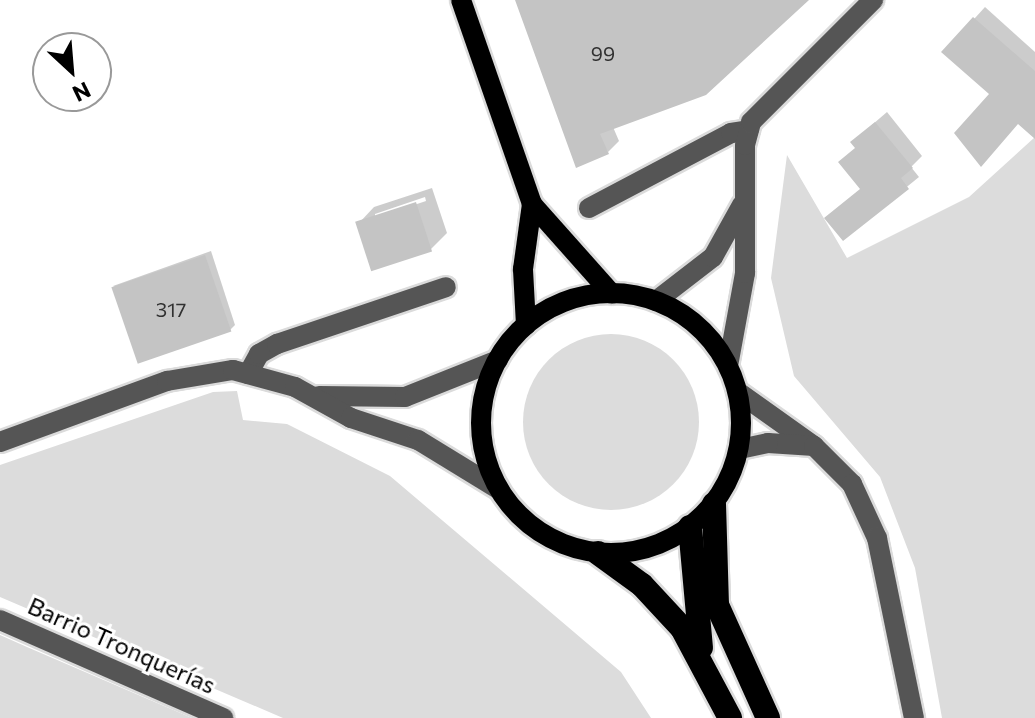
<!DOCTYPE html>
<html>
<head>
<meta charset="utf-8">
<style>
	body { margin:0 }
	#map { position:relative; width:1035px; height:718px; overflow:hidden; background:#fff; font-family:Commissioner,sans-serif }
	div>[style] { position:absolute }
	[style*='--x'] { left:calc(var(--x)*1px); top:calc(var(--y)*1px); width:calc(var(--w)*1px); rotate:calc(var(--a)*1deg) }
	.green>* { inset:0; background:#dcdcdc }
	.round { border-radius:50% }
	.shadow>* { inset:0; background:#0003 }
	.building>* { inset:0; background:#c4c4c4; transform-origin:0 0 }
	.roads { filter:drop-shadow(2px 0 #dbdbdb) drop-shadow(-2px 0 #dbdbdb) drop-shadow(0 2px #dbdbdb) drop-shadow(0 -2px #dbdbdb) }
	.minor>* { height:20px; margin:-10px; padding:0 10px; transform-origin:10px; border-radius:10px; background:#555 }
	.major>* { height:20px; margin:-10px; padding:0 10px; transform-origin:10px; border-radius:10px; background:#000 }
	.major>.ring { margin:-10px; padding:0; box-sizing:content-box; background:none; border:20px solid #000; border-radius:50% }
	.highway>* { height:24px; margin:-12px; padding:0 12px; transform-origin:12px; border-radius:12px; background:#000 }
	span { translate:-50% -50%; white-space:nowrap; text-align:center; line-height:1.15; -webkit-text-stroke:6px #fff; paint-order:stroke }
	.number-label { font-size:20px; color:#313131 }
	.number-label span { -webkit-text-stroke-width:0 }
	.street-label { font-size:24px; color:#000 }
	.north { position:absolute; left:32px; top:32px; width:80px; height:80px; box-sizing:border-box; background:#fff; border:2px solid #999; border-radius:50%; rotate:154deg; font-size:22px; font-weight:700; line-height:32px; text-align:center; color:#000 }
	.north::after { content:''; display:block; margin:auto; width:28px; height:36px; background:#000; clip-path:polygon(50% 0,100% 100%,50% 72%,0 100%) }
</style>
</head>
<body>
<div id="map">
	<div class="green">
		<div style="clip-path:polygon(1035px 137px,1035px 718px,942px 718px,915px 568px,880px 477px,794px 376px,771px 278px,787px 155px,847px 258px,969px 197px)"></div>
		<div class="round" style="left:523px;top:334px;width:176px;height:176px"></div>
		<div style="clip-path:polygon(237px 391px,243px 420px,287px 424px,390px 476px,621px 672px,651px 718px,283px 718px,0 597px,0 465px,213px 392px)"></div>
		<div style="clip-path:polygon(0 635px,27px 647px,192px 718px,0 718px)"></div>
	</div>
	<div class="shadow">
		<div style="clip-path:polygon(517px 0,806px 0,613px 127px,619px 141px,608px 152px)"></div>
		<div style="clip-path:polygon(985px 7px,1035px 52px,1035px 123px,944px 52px)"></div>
		<div style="clip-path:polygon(887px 112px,922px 156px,911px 167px,919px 177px,844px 238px,862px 188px,840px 162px,857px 147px,852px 142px)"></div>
		<div style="clip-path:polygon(evenodd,432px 188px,447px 233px,431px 249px,374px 269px,359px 223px,374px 207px,432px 188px,425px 197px,426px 201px,375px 218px,375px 214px,425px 197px)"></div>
		<div style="clip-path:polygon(211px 251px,235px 325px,230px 330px,113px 286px)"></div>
	</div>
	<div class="building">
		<div style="clip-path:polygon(515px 0,809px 0,706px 95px,600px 134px,609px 154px,576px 168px)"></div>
		<div style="clip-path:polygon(973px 17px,1035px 71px,1035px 139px,1018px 124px,981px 167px,954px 133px,989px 94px,941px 52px)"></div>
		<div style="clip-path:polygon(875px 122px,913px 168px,901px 178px,909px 189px,843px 241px,824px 218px,860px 189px,838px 162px,855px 148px,850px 142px)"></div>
		<div style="left:416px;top:202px;width:52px;height:64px;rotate:72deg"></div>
		<div style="left:205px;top:255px;width:81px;height:99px;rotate:71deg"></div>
	</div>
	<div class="roads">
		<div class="minor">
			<div style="--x:589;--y:208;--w:161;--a:-27.8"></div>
			<div style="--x:731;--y:133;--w:18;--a:-9"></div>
			<div style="--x:656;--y:301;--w:72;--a:-37.7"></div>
			<div style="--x:713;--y:257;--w:60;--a:-60.9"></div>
			<div style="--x:728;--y:366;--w:95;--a:-79.6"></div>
			<div style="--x:745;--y:273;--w:128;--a:-90"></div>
			<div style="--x:745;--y:145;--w:24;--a:-75"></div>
			<div style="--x:751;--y:122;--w:173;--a:-45"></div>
			<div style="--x:248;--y:374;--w:23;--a:-61"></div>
			<div style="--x:259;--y:354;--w:21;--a:-29"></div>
			<div style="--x:277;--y:344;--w:178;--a:-18.6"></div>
			<div style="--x:738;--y:392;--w:93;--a:35.4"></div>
			<div style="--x:814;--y:446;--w:46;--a:-176.3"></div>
			<div style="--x:768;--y:443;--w:30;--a:168"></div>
			<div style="--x:319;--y:396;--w:86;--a:0.7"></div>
			<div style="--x:405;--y:397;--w:100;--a:-21.7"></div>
			<div style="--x:0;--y:442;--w:178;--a:-20.1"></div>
			<div style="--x:167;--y:381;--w:67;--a:-9.5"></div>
			<div style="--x:233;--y:370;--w:64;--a:15.3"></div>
			<div style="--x:295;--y:387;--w:64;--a:29"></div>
			<div style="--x:351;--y:418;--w:71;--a:18.2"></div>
			<div style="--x:418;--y:440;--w:94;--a:31.5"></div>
			<div style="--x:814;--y:446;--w:54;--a:45"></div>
			<div style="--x:852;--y:484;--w:60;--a:65.2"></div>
			<div style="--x:877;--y:538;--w:184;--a:78.4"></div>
			<div style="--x:0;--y:620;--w:244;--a:23.7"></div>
		</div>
		<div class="major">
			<div style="--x:461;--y:0;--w:216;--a:70.8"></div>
			<div style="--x:532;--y:204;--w:120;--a:48.4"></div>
			<div class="ring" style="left:481px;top:293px;width:240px;height:240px"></div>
			<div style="--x:526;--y:325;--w:56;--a:-93.1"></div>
			<div style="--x:523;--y:269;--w:66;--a:-82.1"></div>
		</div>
		<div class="highway">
			<div style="--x:714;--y:504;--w:101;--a:88.3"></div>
			<div style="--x:717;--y:605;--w:124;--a:65.7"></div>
			<div style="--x:690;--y:527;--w:121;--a:84.8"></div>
			<div style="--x:598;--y:553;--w:54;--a:36"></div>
			<div style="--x:642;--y:585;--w:59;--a:47.1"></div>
			<div style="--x:682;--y:628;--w:102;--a:61.9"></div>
		</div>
	</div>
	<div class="number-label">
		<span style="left:603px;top:53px">99</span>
		<span style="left:171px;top:309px">317</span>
	</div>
	<div class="street-label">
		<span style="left:122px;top:645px;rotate:24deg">Barrio Tronquerías</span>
	</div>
	<div class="north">N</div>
</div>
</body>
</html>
